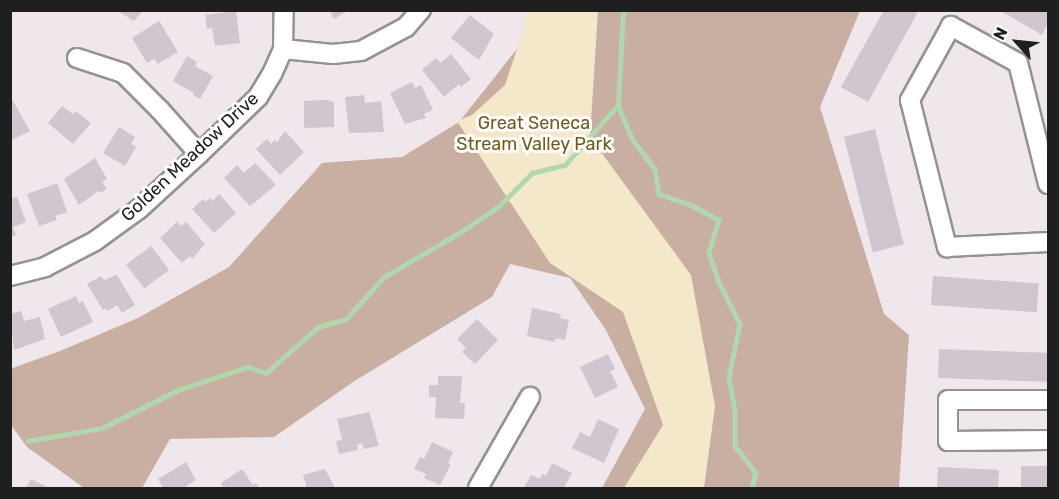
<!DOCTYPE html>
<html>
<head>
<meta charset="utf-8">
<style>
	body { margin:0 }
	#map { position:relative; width:1059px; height:499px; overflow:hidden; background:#efe7ec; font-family:Rubik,sans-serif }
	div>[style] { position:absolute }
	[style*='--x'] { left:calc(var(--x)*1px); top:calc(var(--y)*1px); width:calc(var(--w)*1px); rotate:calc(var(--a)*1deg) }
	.forest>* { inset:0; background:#c9afa1 }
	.park>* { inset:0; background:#f3e8c9 }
	.stream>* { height:4.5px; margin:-2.25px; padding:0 2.25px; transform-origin:2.25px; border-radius:2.25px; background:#b1d7ad }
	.building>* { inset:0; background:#d1c5cf; transform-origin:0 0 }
	.roads { filter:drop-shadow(2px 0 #939393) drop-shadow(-2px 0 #939393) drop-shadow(0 2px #939393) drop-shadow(0 -2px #939393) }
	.minor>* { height:18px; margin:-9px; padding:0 9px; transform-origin:9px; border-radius:9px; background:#fff }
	span { translate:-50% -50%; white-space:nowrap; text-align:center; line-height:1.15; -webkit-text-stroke:6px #fff; paint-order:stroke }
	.park-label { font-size:18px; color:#715a1a }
	.street-label { font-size:18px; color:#1f1f1f }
	.frame { position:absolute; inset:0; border:12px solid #1f1f1f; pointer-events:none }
	.north { position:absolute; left:987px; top:12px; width:60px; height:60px; -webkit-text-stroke:4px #fff; paint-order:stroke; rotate:297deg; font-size:16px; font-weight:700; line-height:24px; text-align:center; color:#1f1f1f }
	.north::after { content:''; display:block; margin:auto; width:21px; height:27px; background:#1f1f1f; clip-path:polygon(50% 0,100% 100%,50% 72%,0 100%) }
</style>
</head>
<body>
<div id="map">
	<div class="forest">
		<div style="clip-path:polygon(527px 11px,860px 11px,820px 107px,884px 314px,909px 335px,899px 488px,602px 488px,645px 409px,606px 330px,570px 278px,510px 264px,492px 297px,353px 382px,274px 437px,170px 439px,142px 488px,84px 488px,27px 447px,11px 425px,10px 369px,60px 351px,138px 318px,229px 267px,322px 163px,402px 157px,459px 122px,528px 35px)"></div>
	</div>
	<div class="park">
		<div style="clip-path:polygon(526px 11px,598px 11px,590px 137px,691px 275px,715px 406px,704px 488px,624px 488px,663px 425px,623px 312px,550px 263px,457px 121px,472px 115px,505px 85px,524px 28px)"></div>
	</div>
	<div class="stream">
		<div style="--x:618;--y:105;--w:38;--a:67"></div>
		<div style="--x:633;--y:140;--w:36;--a:53"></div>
		<div style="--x:655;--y:169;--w:25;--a:81"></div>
		<div style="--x:659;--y:194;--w:34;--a:19"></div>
		<div style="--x:691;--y:205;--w:32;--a:28"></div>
		<div style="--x:719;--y:220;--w:34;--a:107"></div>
		<div style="--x:709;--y:253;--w:31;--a:71"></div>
		<div style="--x:719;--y:282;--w:47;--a:63.4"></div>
		<div style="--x:740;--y:324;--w:54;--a:101.7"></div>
		<div style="--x:729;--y:377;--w:34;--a:80"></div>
		<div style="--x:735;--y:410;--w:36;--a:90"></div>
		<div style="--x:735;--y:446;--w:34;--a:52"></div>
		<div style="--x:756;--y:473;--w:16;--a:105"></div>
		<div style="--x:28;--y:441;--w:75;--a:-10"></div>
		<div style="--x:102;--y:428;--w:85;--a:-26.6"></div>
		<div style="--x:178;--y:390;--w:74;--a:-18.2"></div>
		<div style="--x:248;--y:367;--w:19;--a:18"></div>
		<div style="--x:266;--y:373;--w:69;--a:-41.5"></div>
		<div style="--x:318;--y:327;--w:29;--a:-16"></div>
		<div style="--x:346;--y:319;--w:57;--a:-47.9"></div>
		<div style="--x:384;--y:277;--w:87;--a:-30.4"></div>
		<div style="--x:459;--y:233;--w:48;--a:-34"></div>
		<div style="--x:499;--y:206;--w:47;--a:-45"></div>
		<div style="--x:532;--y:173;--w:34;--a:-14"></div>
		<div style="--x:565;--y:165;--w:80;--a:-48.5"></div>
		<div style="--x:618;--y:105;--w:95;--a:-87"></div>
	</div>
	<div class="building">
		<div style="clip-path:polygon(116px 10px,143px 10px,134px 21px)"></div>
		<div style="clip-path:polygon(329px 10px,349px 10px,334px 19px)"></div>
		<div style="clip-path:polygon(884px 10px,919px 10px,868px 102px,841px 87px)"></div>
		<div style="clip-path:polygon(999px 10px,1048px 10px,1048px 23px,1042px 35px)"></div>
		<div style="clip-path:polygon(236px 11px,240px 43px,215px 46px,212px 28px,207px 29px,205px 15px)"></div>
		<div style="clip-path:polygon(470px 15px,494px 34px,479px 60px,451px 38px)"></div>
		<div style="clip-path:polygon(159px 21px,178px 52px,158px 64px,154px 59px,147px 63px,132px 38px)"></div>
		<div style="clip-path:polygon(451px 54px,471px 79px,461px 87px,459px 84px,444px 97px,422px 70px,436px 58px,440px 63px)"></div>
		<div style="clip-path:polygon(187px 56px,197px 62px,195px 66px,213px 76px,200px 99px,193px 95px,194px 93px,173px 81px)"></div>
		<div style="clip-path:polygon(412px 82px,415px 88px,421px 85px,433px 110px,424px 114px,426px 118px,405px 124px,390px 93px)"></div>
		<div style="clip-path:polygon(364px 95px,365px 103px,381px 101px,384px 132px,349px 133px,345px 97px)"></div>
		<div style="clip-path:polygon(327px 100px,334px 102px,334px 127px,304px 128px,304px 101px)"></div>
		<div style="clip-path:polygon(13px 101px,30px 131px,10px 141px,10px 102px)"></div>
		<div style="clip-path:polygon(62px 106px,73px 114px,76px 111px,91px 123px,73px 144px,48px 123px)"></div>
		<div style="clip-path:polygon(119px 127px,135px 137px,131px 144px,136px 147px,125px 166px,103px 153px)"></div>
		<div style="left:875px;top:129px;width:119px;height:32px;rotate:76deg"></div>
		<div style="clip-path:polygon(285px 131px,304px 152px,280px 175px,256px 149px,267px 139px,271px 144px,275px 140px,277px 142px)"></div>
		<div style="clip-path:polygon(95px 158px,107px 179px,102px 182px,107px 189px,99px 193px,98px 191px,79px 205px,64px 179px)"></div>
		<div style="clip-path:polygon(255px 163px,276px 185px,250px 206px,224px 178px,237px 165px,244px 173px)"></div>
		<div style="clip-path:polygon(57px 183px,67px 212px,55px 216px,57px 220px,39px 226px,27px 194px)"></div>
		<div style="clip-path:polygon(219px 194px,236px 213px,214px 233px,192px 209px,203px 199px,206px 202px,210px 198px,213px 201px)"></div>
		<div style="clip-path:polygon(17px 197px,26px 222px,13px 227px,16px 235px,10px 237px,10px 199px)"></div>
		<div style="clip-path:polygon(177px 222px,181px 226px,186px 222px,205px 244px,192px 259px,190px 256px,182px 263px,160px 238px)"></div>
		<div style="left:151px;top:246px;width:30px;height:31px;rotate:53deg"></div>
		<div style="clip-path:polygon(117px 275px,135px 305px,122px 313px,117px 305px,108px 311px,106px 308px,103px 310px,87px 284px,101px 276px,104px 280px)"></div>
		<div style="left:933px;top:276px;width:106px;height:29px;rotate:4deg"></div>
		<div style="clip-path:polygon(76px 296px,79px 303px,83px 301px,93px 322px,61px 337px,48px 309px)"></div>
		<div style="clip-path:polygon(532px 308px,561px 314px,560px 318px,569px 320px,565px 340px,555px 338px,555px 342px,527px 336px)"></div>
		<div style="clip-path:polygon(21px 311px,24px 321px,40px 317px,45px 339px,14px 350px,10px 314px)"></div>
		<div style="clip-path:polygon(477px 319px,498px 340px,475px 364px,462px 352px,466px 348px,457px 339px)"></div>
		<div style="left:939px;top:349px;width:109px;height:29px;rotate:2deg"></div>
		<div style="clip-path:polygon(608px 354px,615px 369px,610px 371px,618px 387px,595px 398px,580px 367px)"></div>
		<div style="clip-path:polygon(438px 376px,462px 376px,460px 403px,465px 403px,464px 419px,435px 418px,436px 397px,429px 397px,429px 385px,438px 385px)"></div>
		<div style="clip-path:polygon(369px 412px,379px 446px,364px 449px,362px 443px,357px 445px,358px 450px,339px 454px,336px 441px,342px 440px,337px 419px)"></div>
		<div style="clip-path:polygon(598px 419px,619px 429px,604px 463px,572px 448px,580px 432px,590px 437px)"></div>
		<div style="clip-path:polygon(432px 442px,453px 452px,448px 463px,451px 464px,440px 485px,424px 478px,426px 474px,414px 469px,420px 457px,424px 459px)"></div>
		<div style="clip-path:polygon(186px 462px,196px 480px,186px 486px,188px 488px,163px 488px,158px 479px)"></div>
		<div style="clip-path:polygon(552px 463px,572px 473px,564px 488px,524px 488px,531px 475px,540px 479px,542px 474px,546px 476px)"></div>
		<div style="left:1021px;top:466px;width:27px;height:22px"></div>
		<div style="clip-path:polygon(938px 467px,999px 470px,998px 488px,937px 488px)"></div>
		<div style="clip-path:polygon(242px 469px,253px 485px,256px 483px,260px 488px,224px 488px,221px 483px)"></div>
		<div style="clip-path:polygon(325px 469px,335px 488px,307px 488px,303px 475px)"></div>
		<div style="clip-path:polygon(31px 479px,50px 488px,26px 488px)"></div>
	</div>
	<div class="roads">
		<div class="minor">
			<div style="--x:283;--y:49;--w:50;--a:5.7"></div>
			<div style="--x:333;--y:54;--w:28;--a:-6"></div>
			<div style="--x:361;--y:51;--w:51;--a:-28.1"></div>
			<div style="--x:406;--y:27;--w:23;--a:-49"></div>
			<div style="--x:77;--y:58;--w:48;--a:18.1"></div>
			<div style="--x:123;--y:73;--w:52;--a:45"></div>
			<div style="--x:160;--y:110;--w:59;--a:48.4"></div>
			<div style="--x:1048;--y:184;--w:125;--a:-103.9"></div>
			<div style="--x:1018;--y:63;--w:77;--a:-151.1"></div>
			<div style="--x:951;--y:26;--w:85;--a:119"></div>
			<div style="--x:910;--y:100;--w:152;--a:75.9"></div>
			<div style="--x:947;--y:247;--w:101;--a:-2.8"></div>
			<div style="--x:10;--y:276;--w:36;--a:-14"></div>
			<div style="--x:45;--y:267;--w:56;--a:-27.5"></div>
			<div style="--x:95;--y:241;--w:54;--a:-36"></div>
			<div style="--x:139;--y:209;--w:81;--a:-42.5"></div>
			<div style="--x:199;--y:154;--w:82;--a:-44"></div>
			<div style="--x:258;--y:97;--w:27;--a:-59"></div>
			<div style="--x:272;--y:74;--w:27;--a:-66"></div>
			<div style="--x:283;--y:49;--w:39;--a:-89"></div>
			<div style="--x:1048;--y:400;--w:100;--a:180"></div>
			<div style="--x:948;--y:400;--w:41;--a:90"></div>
			<div style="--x:948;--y:441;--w:100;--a:-0.6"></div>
			<div style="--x:478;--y:488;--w:105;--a:-60.3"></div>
		</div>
	</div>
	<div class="park-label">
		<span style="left:534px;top:134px">Great Seneca<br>Stream Valley Park</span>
	</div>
	<div class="street-label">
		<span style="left:190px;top:157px;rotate:-43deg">Golden Meadow Drive</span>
	</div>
	<div class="frame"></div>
	<div class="north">N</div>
</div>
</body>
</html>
